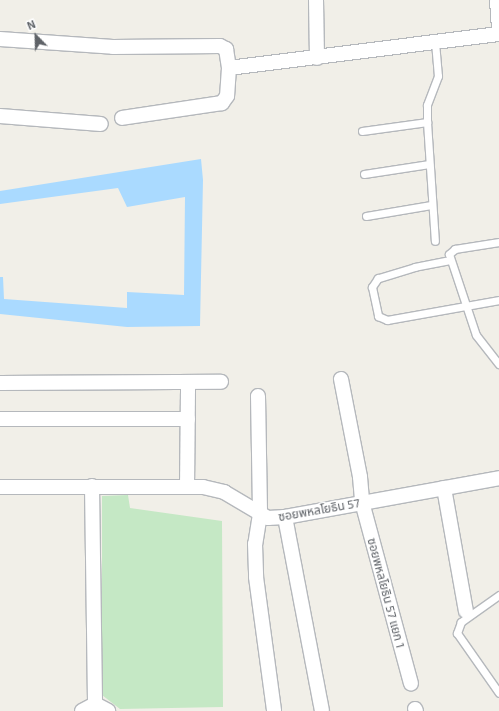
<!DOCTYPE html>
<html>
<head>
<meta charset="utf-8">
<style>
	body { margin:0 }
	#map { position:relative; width:499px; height:711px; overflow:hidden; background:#f1efe8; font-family:"Exo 2","Noto Sans Thai",sans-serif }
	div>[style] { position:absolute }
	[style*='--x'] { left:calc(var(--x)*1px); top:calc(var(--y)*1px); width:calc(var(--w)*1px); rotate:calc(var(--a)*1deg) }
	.green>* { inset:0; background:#c5e8c5 }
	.water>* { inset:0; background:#aadaff }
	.roads { filter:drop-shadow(1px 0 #b5b8bc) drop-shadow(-1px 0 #b5b8bc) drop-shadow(0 1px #b5b8bc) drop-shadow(0 -1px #b5b8bc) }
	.service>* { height:7px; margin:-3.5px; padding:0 3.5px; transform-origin:3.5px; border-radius:3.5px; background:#fff }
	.minor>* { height:14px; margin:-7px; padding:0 7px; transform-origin:7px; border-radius:7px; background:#fff }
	span { translate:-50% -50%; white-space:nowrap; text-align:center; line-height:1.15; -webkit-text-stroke:3px #fff; paint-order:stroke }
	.street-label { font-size:12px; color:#5f6368 }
	.north { position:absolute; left:16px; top:16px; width:40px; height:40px; -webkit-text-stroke:3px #fff; paint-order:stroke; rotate:337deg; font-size:11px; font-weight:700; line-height:16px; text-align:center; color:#5f6368 }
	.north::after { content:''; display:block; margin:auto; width:14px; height:18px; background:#5f6368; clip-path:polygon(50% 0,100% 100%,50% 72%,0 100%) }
</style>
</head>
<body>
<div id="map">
	<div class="green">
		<div style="clip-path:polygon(128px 495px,130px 508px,222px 521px,223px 707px,120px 709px,102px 695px,102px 496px)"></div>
	</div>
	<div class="water">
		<div style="clip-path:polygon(201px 159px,203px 180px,200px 326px,127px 327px,0 314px,0 277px,3px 277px,4px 299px,127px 308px,127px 292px,184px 295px,185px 197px,127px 207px,118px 188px,0 204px,0 191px)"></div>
	</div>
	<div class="roads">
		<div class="service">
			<div style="--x:435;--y:42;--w:34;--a:85"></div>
			<div style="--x:438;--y:76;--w:31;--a:111"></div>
			<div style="--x:427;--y:105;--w:17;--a:90"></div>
			<div style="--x:427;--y:122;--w:119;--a:86.2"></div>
			<div style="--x:362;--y:131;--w:66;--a:-7.9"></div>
			<div style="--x:364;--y:174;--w:66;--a:-8.7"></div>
			<div style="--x:366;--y:216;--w:66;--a:-9.6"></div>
			<div style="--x:499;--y:242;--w:45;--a:171"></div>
			<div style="--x:455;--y:249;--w:8;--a:140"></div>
			<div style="--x:449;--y:254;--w:85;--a:71.6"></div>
			<div style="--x:476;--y:335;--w:37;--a:52"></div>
			<div style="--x:450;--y:260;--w:36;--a:169"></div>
			<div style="--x:415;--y:267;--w:39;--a:163"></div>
			<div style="--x:378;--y:278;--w:11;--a:124"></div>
			<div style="--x:372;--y:287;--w:30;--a:78"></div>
			<div style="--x:378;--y:316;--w:10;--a:24"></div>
			<div style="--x:387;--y:320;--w:114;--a:-10.1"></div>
			<div style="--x:499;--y:595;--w:47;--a:144.6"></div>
			<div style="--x:461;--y:622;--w:12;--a:110"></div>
			<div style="--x:457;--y:633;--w:73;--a:55"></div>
		</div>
		<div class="minor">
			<div style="--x:316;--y:0;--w:58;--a:89"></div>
			<div style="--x:497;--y:0;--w:31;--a:86"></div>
			<div style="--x:0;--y:39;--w:113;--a:4"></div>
			<div style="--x:113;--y:47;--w:107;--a:-0.5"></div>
			<div style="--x:220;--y:46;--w:7;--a:27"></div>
			<div style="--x:226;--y:49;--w:19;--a:81"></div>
			<div style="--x:229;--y:68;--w:28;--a:94"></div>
			<div style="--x:227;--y:96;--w:9;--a:126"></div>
			<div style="--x:222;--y:103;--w:101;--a:171.5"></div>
			<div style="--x:229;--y:68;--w:272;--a:-7.2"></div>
			<div style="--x:0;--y:116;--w:101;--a:4.5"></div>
			<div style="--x:341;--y:379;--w:100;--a:79"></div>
			<div style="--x:360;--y:477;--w:25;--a:85"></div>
			<div style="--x:362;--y:502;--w:188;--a:74.9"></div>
			<div style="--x:0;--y:383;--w:221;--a:-0.3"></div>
			<div style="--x:258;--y:396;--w:118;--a:89"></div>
			<div style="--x:260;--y:514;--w:30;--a:99"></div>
			<div style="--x:255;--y:544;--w:33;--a:88"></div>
			<div style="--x:256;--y:577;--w:135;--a:82.3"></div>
			<div style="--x:0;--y:419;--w:188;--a:0"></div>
			<div style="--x:92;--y:486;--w:218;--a:89.2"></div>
			<div style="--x:187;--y:486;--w:104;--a:-89.4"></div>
			<div style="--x:0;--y:487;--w:203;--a:0"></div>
			<div style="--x:203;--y:487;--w:22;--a:13"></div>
			<div style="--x:224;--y:492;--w:51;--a:30.6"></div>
			<div style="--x:268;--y:518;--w:17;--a:-3"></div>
			<div style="--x:285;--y:517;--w:218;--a:-10.3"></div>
			<div style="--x:444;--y:488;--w:125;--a:79.9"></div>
			<div style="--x:285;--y:517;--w:197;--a:79.2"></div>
			<div style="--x:415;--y:709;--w:2;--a:63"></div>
			<div style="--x:82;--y:711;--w:15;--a:-28"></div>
			<div style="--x:95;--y:704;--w:15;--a:28"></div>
		</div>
	</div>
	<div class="street-label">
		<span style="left:319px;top:510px;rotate:-10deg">ซอยพหลโยธิน 57</span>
		<span style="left:386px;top:593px;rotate:75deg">ซอยพหลโยธิน 57 แยก 1</span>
	</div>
	<div class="north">N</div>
</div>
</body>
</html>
